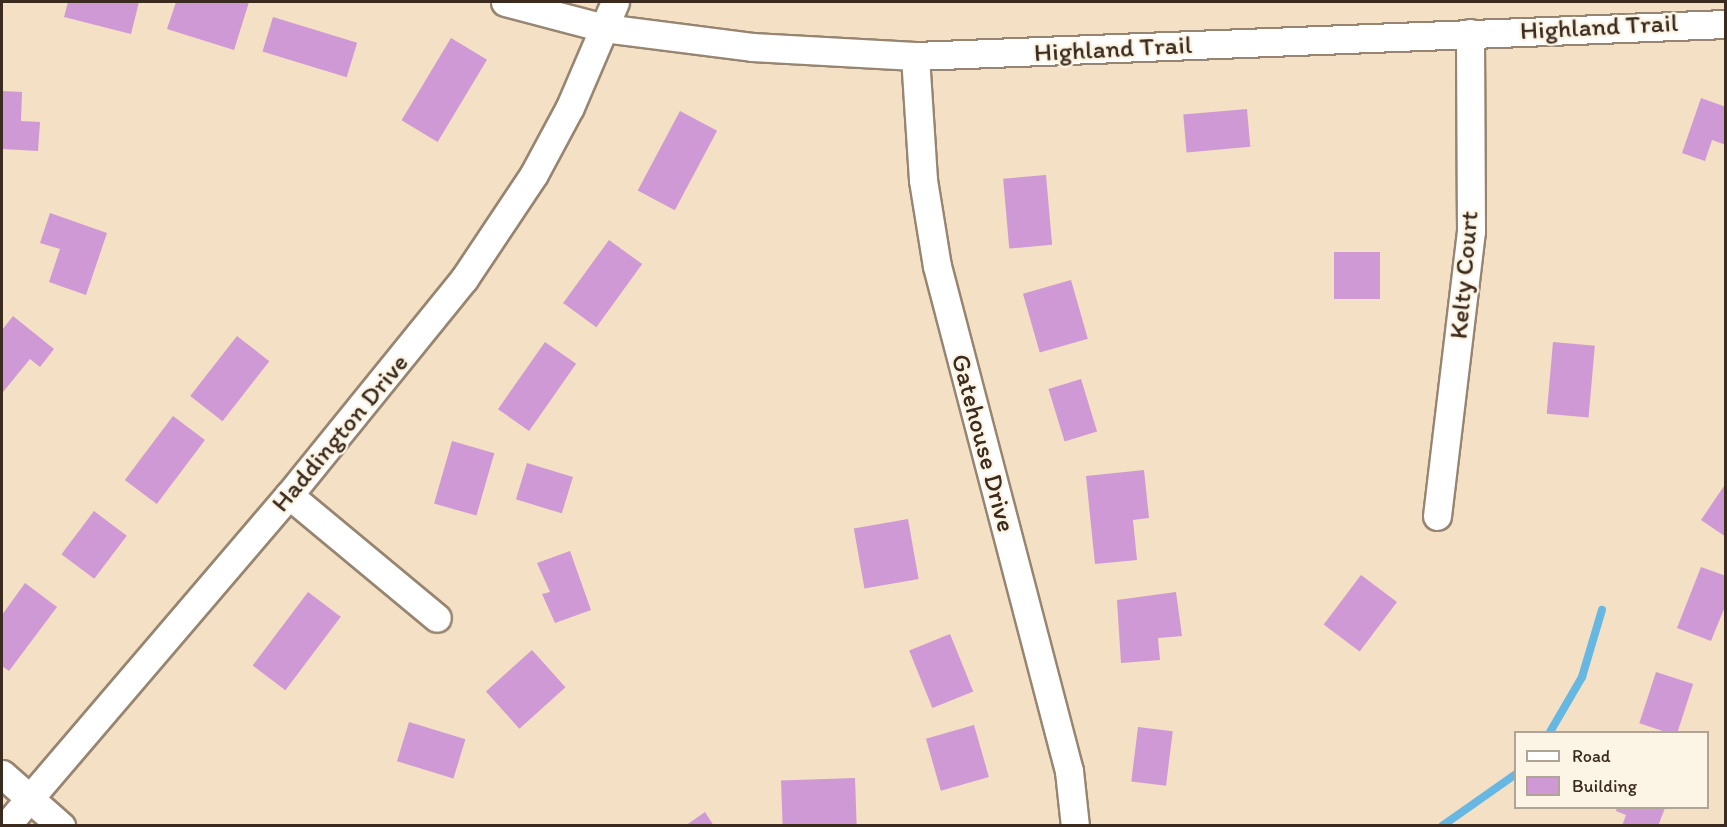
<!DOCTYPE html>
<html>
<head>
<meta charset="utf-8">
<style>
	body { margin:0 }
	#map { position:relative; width:1727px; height:827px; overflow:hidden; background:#f4e0c4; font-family:Itim,sans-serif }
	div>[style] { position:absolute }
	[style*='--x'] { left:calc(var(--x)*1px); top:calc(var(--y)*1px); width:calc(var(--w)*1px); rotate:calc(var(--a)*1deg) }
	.stream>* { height:8px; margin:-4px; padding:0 4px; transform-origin:4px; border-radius:4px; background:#66b7e1 }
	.building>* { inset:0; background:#ce99d4; transform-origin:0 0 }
	.roads { filter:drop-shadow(2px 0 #988571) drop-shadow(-2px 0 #988571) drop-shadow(0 2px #988571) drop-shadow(0 -2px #988571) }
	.street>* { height:27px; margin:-13.5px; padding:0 13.5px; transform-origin:13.5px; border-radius:13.5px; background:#fff }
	span { translate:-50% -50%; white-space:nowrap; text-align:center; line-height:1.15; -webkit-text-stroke:5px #fcf5e5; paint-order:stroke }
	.street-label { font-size:26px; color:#3b2a1e }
	.frame { position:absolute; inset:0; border:3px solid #3b2a1e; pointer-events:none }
	.legend { position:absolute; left:1514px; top:731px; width:195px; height:78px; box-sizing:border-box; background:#fcf5e5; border:2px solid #afa495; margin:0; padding:8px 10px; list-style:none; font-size:18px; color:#3b2a1e }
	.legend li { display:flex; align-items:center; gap:12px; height:30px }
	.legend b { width:30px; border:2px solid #afa495 }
</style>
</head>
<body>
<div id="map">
	<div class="stream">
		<div style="--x:1550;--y:732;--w:64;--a:-59.8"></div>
		<div style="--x:1582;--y:677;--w:70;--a:-73.4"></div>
		<div style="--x:1442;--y:826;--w:90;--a:-35.1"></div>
	</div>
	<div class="building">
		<div style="clip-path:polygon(68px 2px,139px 2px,131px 34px,64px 17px)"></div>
		<div style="clip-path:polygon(176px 2px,249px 2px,234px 50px,167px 29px)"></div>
		<div style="left:273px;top:17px;width:88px;height:36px;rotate:17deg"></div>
		<div style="left:451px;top:38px;width:42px;height:96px;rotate:31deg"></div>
		<div style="clip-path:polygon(2px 91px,22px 92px,21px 121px,40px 122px,38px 151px,2px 149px)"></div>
		<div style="clip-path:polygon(1701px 98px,1726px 107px,1726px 145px,1712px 140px,1705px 161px,1682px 153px)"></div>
		<div style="left:1247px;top:109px;width:38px;height:64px;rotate:85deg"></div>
		<div style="left:680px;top:111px;width:42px;height:90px;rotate:28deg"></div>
		<div style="left:1046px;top:175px;width:70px;height:43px;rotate:85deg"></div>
		<div style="clip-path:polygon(50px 213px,107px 233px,86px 295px,49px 282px,60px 249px,40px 243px)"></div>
		<div style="left:609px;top:240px;width:41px;height:78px;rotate:36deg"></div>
		<div style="left:1380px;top:252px;width:47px;height:46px;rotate:90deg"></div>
		<div style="left:1071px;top:280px;width:61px;height:50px;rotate:74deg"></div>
		<div style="clip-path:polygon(13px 316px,54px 349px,40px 367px,30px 359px,3px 392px,2px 330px)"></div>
		<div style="left:237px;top:336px;width:41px;height:76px;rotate:38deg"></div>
		<div style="left:545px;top:342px;width:38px;height:82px;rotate:35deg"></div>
		<div style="left:1553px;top:342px;width:42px;height:72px;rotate:5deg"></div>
		<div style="left:1081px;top:379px;width:55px;height:34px;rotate:73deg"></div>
		<div style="left:173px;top:416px;width:40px;height:80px;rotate:37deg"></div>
		<div style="left:452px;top:441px;width:44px;height:65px;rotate:16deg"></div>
		<div style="left:527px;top:463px;width:48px;height:38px;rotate:17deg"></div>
		<div style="clip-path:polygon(1144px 470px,1149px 518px,1133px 520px,1137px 560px,1095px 564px,1086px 476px)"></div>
		<div style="clip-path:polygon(1724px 486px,1726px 488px,1726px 537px,1701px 520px)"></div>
		<div style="left:94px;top:511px;width:41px;height:54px;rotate:37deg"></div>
		<div style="left:908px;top:519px;width:61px;height:55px;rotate:80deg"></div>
		<div style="clip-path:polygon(570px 551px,591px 610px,555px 623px,542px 594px,550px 592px,537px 563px)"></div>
		<div style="clip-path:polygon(1701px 567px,1726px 576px,1726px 604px,1711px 641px,1677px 628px)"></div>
		<div style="left:1361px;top:575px;width:45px;height:62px;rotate:37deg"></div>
		<div style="clip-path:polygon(25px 583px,57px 607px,9px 671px,2px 666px,2px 615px)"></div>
		<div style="left:308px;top:592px;width:41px;height:92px;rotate:37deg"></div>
		<div style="clip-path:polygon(1176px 592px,1182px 636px,1158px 638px,1160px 660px,1121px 663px,1117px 600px)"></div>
		<div style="left:950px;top:634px;width:62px;height:44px;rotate:68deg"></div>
		<div style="left:532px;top:650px;width:50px;height:62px;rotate:48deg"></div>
		<div style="left:1656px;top:672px;width:39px;height:54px;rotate:18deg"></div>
		<div style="left:409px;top:722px;width:59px;height:41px;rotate:17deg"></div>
		<div style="left:974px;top:725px;width:54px;height:50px;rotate:74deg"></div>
		<div style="left:1138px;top:727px;width:35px;height:55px;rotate:7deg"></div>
		<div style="left:855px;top:778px;width:48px;height:74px;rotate:88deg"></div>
		<div style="clip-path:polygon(1617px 808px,1665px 808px,1658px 826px,1622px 826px,1626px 815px,1616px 811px)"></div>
		<div style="clip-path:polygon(705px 812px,714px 826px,685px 826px)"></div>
	</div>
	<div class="roads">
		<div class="street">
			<div style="--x:505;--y:2;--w:102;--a:14.7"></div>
			<div style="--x:604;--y:28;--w:149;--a:7.3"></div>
			<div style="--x:752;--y:47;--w:163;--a:3.2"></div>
			<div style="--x:915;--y:56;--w:812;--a:-2.26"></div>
			<div style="--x:915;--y:56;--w:124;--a:86.3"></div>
			<div style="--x:923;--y:180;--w:87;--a:80.8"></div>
			<div style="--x:937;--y:266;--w:522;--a:75.35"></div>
			<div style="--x:1069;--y:771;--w:55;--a:83.8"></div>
			<div style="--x:289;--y:495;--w:192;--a:39.7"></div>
			<div style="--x:1437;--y:516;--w:287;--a:-83.2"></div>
			<div style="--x:1471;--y:231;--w:198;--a:-90.3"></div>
			<div style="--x:2;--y:774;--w:79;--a:41.4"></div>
			<div style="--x:6;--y:826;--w:435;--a:-49.5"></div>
			<div style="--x:289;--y:495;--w:278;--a:-51"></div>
			<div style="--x:464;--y:279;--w:126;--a:-56.3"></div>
			<div style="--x:534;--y:174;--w:76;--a:-61.8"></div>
			<div style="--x:570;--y:107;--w:114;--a:-66.8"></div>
		</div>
	</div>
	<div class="street-label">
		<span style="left:1599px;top:27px;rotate:-3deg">Highland Trail</span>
		<span style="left:1113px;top:49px;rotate:-3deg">Highland Trail</span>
		<span style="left:1464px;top:275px;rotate:-85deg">Kelty Court</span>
		<span style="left:340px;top:433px;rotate:-50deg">Haddington Drive</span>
		<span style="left:983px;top:443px;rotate:75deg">Gatehouse Drive</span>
	</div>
	<div class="frame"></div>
	<ul class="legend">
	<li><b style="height:8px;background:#fff"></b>Road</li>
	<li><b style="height:16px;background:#ce99d4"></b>Building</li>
	</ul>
</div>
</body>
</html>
